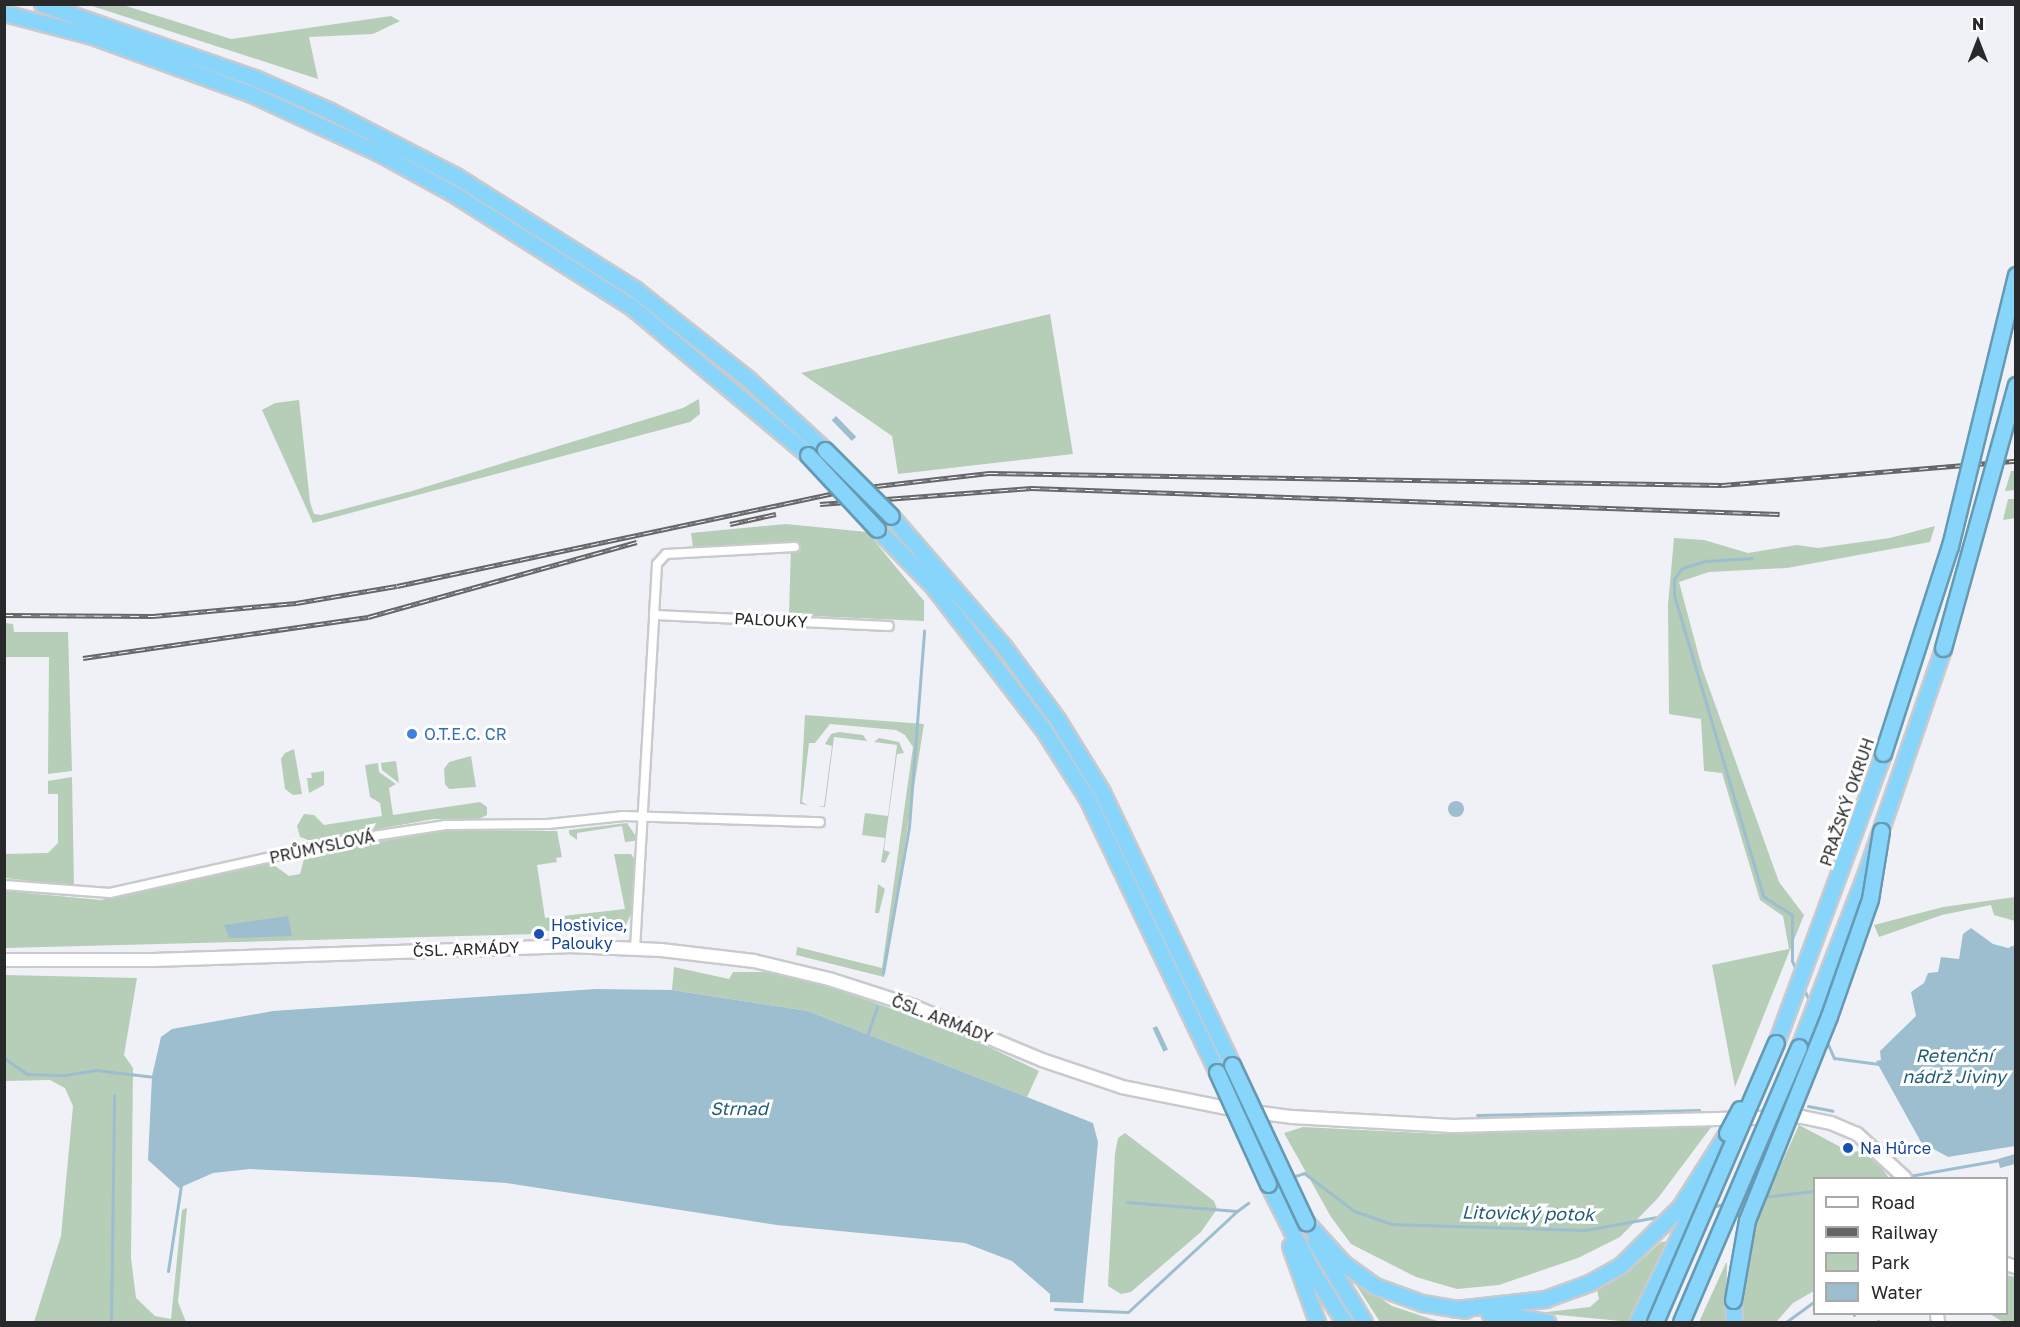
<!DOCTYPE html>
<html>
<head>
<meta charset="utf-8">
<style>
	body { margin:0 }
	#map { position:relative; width:2020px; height:1327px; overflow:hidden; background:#f0f1f6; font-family:"Golos Text",sans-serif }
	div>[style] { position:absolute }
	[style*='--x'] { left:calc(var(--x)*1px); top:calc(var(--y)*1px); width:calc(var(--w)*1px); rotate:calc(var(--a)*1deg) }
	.green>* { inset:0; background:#b6cdb8 }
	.water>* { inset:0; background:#9dbece; transform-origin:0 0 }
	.round { border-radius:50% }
	.stream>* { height:3px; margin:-1.5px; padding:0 1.5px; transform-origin:1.5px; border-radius:1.5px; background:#9dbece }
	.roads { filter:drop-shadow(2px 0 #c8cace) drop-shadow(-2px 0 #c8cace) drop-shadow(0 2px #c8cace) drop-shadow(0 -2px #c8cace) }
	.street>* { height:8px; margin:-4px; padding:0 4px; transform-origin:4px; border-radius:4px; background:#fff }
	.secondary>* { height:12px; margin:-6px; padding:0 6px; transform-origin:6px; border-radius:6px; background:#fff }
	.highway>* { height:15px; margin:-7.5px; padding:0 7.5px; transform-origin:7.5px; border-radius:7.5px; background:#88d5fc }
	.rail>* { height:5px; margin-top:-2.5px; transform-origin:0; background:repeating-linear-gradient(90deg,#fff 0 9px,#656668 0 18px); box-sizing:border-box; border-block:2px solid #656668 }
	.bridges { filter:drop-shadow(2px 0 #6699b2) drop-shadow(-2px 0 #6699b2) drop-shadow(0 2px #6699b2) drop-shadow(0 -2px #6699b2) }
	.highway-bridge>* { height:15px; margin:-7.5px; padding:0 7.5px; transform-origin:7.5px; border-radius:7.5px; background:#88d5fc }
	.dots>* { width:16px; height:16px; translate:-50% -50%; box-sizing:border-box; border:3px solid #fff; border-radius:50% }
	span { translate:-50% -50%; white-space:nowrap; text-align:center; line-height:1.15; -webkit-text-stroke:6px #fff; paint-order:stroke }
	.street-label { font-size:16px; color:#28292a }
	.shop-label { font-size:16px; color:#366cbe }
	.left { translate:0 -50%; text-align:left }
	.transit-label { font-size:16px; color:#164399 }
	.water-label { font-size:18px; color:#235e77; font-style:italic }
	.frame { position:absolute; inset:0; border:6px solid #28292a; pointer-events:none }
	.legend { position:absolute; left:1813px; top:1177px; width:195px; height:138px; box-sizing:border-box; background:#fff; border:2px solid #a9a9aa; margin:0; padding:8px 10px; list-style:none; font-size:18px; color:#28292a }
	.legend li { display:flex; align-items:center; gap:12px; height:30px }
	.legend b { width:30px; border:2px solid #a9a9aa }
	.north { position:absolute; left:1948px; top:12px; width:60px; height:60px; -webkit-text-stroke:4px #fff; paint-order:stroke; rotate:0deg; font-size:16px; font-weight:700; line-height:24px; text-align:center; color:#28292a }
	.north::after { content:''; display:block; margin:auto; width:21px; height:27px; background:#28292a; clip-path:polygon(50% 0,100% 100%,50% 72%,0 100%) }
</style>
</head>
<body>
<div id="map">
	<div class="green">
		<div style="clip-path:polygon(89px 5px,123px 5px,231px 39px,391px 16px,400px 21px,373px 34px,309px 37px,318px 79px)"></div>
		<div style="clip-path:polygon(1050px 314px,1073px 454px,898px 474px,892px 436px,801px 373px)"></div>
		<div style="clip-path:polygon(699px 399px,700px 414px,690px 422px,313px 523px,262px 410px,275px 403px,299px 400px,310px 502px,314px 514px,321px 515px,412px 491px,683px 408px)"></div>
		<div style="clip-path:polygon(2011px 471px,2015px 471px,2015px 490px,2005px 491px)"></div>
		<div style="clip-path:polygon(2008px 499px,2015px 499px,2015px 518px,2003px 520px)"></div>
		<div style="clip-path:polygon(786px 524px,867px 532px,924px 601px,924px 621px,789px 615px,791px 546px,693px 547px,691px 533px)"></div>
		<div style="clip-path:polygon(1935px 526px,1930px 542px,1787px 568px,1709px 572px,1679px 582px,1702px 668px,1779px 882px,1804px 915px,1735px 1087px,1712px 965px,1789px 949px,1783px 916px,1760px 900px,1722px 773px,1704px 771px,1701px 719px,1669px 714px,1668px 605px,1674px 538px,1704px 540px,1748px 553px,1797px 545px,1818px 548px,1890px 538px)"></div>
		<div style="clip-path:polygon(5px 623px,13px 624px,14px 632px,68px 632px,72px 771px,48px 774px,49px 657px,5px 657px)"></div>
		<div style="clip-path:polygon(805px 715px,924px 724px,884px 977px,796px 955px,797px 947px,882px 968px,913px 747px,905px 735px,896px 730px,830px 724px,815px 743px,809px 743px,802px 802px,808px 805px,800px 804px)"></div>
		<div style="clip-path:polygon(839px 732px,863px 735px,867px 741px,834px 737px,825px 807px,817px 806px,824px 806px,832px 746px,825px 744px,831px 734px)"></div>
		<div style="clip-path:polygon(879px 738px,899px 742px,904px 753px,897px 754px,884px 850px,890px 852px,885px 863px,881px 862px,885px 838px,862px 835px,865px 813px,888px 816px,897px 745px,874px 742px)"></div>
		<div style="clip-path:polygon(294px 749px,302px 794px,293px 795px,285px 789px,281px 759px,285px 753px)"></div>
		<div style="clip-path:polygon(471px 756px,476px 787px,449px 789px,445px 784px,444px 769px,449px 762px)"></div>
		<div style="clip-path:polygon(396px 761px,399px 783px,382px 770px,381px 763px)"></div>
		<div style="clip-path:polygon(378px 763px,379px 772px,396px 784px,389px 788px,393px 815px,480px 802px,487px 807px,487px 815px,479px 819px,434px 819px,311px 841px,300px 837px,297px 826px,304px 814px,314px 815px,324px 825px,382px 816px,380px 803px,370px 797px,365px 765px)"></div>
		<div style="clip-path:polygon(324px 771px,324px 785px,309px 793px,307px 778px,312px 778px,311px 773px)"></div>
		<div style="clip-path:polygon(72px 777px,74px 886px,5px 878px,5px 854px,48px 853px,58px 843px,58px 794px,48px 794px,48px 781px)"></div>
		<div style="clip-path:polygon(627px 823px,637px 838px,634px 841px,625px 842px,622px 826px,577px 833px,577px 840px,569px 834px,569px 830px)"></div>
		<div style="clip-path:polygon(442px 831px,557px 831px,562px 857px,556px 858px,557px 862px,537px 865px,545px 918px,625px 909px,614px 854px,631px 854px,635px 860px,631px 914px,625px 927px,601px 923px,567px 926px,567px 932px,537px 930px,536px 934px,5px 948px,5px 891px,101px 900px,271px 863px,289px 876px,300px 874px,304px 859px,318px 852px)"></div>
		<div style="clip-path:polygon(878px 884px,885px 889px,879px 913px,875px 913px)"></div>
		<div style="clip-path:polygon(2015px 897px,2015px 921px,1994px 915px,1991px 905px,1942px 915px,1879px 937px,1874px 925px,1943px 907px)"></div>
		<div style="clip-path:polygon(674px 967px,729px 979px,733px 972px,766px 972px,830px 987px,955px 1031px,1039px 1071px,1027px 1097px,808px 1011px,672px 990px)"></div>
		<div style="clip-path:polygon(5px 975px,137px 978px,124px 1055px,133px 1068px,131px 1258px,136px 1298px,155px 1316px,171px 1319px,182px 1210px,187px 1208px,178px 1302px,186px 1322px,34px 1322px,61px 1236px,73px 1106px,65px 1088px,50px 1080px,5px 1081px)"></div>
		<div style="clip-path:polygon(1799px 1125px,1848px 1151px,1870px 1152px,1889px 1178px,1814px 1178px,1814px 1291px,1793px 1303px,1776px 1322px,1743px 1322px,1742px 1290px,1750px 1233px)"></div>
		<div style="clip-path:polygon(1712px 1126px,1658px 1198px,1620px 1237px,1578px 1258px,1499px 1285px,1457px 1289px,1416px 1277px,1351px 1244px,1331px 1217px,1284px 1133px,1303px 1127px,1443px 1134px)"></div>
		<div style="clip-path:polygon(1125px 1133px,1214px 1201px,1217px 1209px,1201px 1232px,1131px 1292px,1121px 1294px,1108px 1286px,1115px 1154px,1118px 1138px)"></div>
		<div style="clip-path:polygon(1672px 1241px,1631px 1322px,1538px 1313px,1590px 1307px,1599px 1299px,1597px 1290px,1634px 1267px,1661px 1242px)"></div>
		<div style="clip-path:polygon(1727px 1263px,1726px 1322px,1699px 1322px,1726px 1263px)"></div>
		<div style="clip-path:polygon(2007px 1275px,2015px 1277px,2015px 1322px,2003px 1322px,1990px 1314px,2006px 1314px)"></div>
		<div style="clip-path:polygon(1353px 1280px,1392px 1306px,1440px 1322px,1380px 1322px)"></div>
	</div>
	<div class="water">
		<div style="left:836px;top:416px;width:29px;height:6px;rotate:46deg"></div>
		<div class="round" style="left:1448px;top:801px;width:16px;height:16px"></div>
		<div style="clip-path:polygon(288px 916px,292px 936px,229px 938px,224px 925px)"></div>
		<div style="clip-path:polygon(1971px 928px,1993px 944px,2008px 948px,2015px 945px,2015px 1146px,1948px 1157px,1921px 1142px,1876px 1061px,1881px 1060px,1880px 1051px,1916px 1016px,1911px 992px,1924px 983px,1928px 973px,1938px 972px,1941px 957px,1959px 959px,1963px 934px)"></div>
		<div style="clip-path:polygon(596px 989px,672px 990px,808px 1011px,1093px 1123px,1098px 1142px,1083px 1303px,1050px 1302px,1050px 1294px,1012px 1261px,965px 1243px,777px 1225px,506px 1183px,414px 1177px,250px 1169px,213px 1173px,179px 1188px,148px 1160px,152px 1076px,161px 1037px,172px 1029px,273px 1011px)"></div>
		<div style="left:1157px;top:1026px;width:26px;height:5px;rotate:65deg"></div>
		<div style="clip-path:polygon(2015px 1154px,2015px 1164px,2000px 1168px,1998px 1159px)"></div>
	</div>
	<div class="stream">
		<div style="--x:1752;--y:558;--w:47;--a:176.3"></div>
		<div style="--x:1705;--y:561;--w:24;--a:163"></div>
		<div style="--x:1682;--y:568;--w:14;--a:126"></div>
		<div style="--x:1674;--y:579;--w:16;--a:90"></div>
		<div style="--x:1674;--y:595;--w:314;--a:73.5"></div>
		<div style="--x:1763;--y:896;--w:35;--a:33"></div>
		<div style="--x:1792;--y:915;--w:46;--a:90"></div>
		<div style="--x:1792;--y:961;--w:10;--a:66"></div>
		<div style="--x:883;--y:973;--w:148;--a:-79.9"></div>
		<div style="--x:909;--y:827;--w:197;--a:-85.6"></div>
		<div style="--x:1803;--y:987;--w:17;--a:66"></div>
		<div style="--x:867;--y:1036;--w:31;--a:-71"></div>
		<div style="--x:1826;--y:1040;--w:20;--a:66"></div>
		<div style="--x:1834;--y:1058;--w:45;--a:7.6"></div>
		<div style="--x:4;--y:1058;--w:28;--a:35"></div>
		<div style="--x:27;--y:1074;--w:38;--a:2"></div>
		<div style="--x:65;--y:1075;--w:30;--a:-9"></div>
		<div style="--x:95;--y:1070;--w:60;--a:6.7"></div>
		<div style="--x:1808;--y:1106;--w:25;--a:11"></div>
		<div style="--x:1477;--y:1115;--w:222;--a:-1.3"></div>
		<div style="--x:1909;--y:1176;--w:92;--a:-10"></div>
		<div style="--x:1289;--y:1178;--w:16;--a:-18"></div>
		<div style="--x:1304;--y:1173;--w:63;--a:37.2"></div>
		<div style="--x:1354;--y:1211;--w:39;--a:19"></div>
		<div style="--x:1391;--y:1224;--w:194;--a:1.8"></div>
		<div style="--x:1585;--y:1230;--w:79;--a:-10.2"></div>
		<div style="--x:1761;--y:1197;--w:53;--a:-6.5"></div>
		<div style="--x:1127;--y:1202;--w:110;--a:4.7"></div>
		<div style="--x:1237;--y:1211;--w:14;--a:-36"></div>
		<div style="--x:1711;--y:1207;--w:14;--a:-12"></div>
		<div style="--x:168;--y:1271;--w:87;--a:-81.4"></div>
		<div style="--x:1055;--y:1309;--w:73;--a:2.4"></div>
		<div style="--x:1128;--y:1312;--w:149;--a:-42.8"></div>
		<div style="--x:1854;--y:1314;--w:1;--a:90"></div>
		<div style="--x:1878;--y:1321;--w:1;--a:90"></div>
		<div style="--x:111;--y:1322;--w:227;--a:-89.2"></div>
		<div style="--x:1786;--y:1322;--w:34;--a:-36"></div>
	</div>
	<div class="roads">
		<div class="street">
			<div style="--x:654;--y:615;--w:51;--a:-86.6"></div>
			<div style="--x:657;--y:564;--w:13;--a:-48"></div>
			<div style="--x:666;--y:554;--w:129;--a:-3.1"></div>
			<div style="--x:4;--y:885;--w:106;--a:4.3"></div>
			<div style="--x:110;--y:893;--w:243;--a:-12.6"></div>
			<div style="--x:347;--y:840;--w:100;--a:-8.6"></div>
			<div style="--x:446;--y:825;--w:102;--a:-0.6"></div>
			<div style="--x:548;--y:824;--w:76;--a:-6"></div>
			<div style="--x:624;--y:816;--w:196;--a:1.8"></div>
			<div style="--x:635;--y:949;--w:335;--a:-86.7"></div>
			<div style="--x:654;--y:615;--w:235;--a:2.7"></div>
		</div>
		<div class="secondary">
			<div style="--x:4;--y:960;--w:149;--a:0"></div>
			<div style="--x:153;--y:960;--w:415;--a:-1.9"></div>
			<div style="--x:568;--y:946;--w:93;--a:2.5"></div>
			<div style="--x:661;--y:950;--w:94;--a:6.7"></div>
			<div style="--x:754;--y:961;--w:77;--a:13.5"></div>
			<div style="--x:829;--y:979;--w:88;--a:17.8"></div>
			<div style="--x:913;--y:1006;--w:140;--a:22.7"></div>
			<div style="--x:1042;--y:1060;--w:84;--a:18.6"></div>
			<div style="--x:1122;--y:1087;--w:111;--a:11.4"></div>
			<div style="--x:1231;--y:1109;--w:62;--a:7.5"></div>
			<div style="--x:1292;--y:1117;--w:161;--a:3.2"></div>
			<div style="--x:1453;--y:1126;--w:349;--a:-1.5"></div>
			<div style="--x:1802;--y:1117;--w:30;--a:12"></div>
			<div style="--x:1831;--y:1123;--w:28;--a:23"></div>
			<div style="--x:1857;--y:1134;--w:65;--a:42.5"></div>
			<div style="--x:2006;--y:1264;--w:10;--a:17"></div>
			<div style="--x:1937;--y:1314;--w:8;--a:83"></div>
		</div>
		<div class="highway">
			<div style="--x:42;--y:4;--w:225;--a:19.2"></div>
			<div style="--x:255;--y:78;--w:82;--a:23.7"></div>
			<div style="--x:330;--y:111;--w:142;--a:27.3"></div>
			<div style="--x:456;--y:176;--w:213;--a:32.3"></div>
			<div style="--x:636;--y:290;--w:143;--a:38.5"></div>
			<div style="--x:748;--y:379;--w:105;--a:42.7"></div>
			<div style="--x:4;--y:13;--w:91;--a:14.6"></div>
			<div style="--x:92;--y:36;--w:167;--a:20"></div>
			<div style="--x:249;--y:93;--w:143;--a:24.8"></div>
			<div style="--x:379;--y:153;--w:83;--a:28.7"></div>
			<div style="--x:452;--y:193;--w:214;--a:32.4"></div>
			<div style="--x:633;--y:308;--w:229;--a:40"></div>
			<div style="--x:891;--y:516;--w:173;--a:49.2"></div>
			<div style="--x:1004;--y:647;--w:89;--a:53.6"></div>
			<div style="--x:1057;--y:719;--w:86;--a:58.3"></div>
			<div style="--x:1102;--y:792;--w:302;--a:64.5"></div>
			<div style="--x:877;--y:529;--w:78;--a:45.5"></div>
			<div style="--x:932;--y:585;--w:182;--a:52.4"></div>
			<div style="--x:1043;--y:729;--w:82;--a:57.5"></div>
			<div style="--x:1087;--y:798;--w:303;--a:64.6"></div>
			<div style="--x:1776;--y:1043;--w:309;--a:-69.7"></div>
			<div style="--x:1799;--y:1047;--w:181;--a:-69"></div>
			<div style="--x:1864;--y:878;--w:243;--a:-71"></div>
			<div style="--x:1268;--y:1184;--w:95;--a:63.2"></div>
			<div style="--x:1311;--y:1269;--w:62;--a:58.1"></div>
			<div style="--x:1306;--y:1222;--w:55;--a:47.9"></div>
			<div style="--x:1343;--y:1263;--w:39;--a:36"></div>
			<div style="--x:1375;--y:1286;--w:50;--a:19.9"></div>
			<div style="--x:1422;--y:1303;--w:44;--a:9.2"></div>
			<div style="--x:1315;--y:1241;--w:95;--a:58.8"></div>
			<div style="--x:1290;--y:1246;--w:81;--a:70.4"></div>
			<div style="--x:1733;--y:1300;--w:22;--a:87"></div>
			<div style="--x:1455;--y:1309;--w:91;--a:-6.3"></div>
			<div style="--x:1545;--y:1299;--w:47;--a:-20"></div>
			<div style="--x:1589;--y:1283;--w:35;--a:-29"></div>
			<div style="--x:1620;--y:1266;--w:84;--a:-44.5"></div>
			<div style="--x:1680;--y:1207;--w:88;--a:-57.6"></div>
			<div style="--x:1489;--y:1313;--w:59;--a:8.8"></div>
			<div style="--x:1637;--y:1322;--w:153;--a:-63.9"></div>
		</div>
	</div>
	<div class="rail">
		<div style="--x:820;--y:504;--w:212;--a:-4.3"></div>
		<div style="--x:1031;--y:488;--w:749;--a:1.99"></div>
		<div style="--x:730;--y:524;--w:47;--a:-12.3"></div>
		<div style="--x:4;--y:615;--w:149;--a:0.4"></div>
		<div style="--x:153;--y:616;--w:144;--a:-5.2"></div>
		<div style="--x:296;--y:603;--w:102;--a:-9.6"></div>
		<div style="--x:397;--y:586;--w:472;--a:-12"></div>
		<div style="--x:859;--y:488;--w:131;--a:-6.6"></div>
		<div style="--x:989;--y:473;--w:733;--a:0.94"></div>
		<div style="--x:1722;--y:485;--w:295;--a:-4.7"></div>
		<div style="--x:83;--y:658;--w:288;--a:-8.2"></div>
		<div style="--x:368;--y:617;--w:279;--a:-15.6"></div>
	</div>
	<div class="bridges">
		<div class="highway-bridge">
			<div style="--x:825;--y:450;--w:93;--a:45"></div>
			<div style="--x:808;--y:455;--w:101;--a:47"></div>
			<div style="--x:1943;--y:648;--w:273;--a:-74.5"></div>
			<div style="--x:1883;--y:753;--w:218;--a:-72.1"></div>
			<div style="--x:1950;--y:546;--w:279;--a:-76.3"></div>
			<div style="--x:1232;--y:1065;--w:174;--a:64.8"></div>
			<div style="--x:1217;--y:1072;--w:123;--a:65.5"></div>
			<div style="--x:1727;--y:1133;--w:27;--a:-62"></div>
			<div style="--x:1733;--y:1300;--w:81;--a:-80.1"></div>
			<div style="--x:1747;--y:1220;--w:220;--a:-68.1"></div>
			<div style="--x:1829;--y:1016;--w:124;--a:-70.7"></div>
			<div style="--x:1870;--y:899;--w:69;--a:-80.8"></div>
			<div style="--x:1655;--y:1322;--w:304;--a:-66.6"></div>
			<div style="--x:1681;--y:1322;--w:299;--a:-66.8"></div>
		</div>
	</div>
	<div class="dots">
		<div style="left:412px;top:734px;background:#3f7fe0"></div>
		<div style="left:539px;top:934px;background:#1a4fb4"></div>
		<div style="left:1848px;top:1148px;background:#1a4fb4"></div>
	</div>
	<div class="street-label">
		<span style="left:771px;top:620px;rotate:3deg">PALOUKY</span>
		<span style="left:1847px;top:802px;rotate:-71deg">PRAŽSKÝ OKRUH</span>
		<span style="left:322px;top:847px;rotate:-12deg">PRŮMYSLOVÁ</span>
		<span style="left:466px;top:949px;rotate:-2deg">ČSL. ARMÁDY</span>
		<span style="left:942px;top:1019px;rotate:21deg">ČSL. ARMÁDY</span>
	</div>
	<div class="shop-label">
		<span class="left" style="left:424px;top:734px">O.T.E.C. CR</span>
	</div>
	<div class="transit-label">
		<span class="left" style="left:551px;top:934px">Hostivice,<br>Palouky</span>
		<span class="left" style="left:1860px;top:1148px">Na Hůrce</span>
	</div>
	<div class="water-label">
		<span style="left:1954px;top:1066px">Retenční<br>nádrž Jiviny</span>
		<span style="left:739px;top:1108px">Strnad</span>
		<span style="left:1528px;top:1213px;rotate:1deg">Litovický potok</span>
	</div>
	<div class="frame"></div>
	<ul class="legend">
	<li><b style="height:8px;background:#fff"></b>Road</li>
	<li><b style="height:8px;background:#656668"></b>Railway</li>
	<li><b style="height:16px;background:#b6cdb8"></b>Park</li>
	<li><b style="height:16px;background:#9dbece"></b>Water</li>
	</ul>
	<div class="north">N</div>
</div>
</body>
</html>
